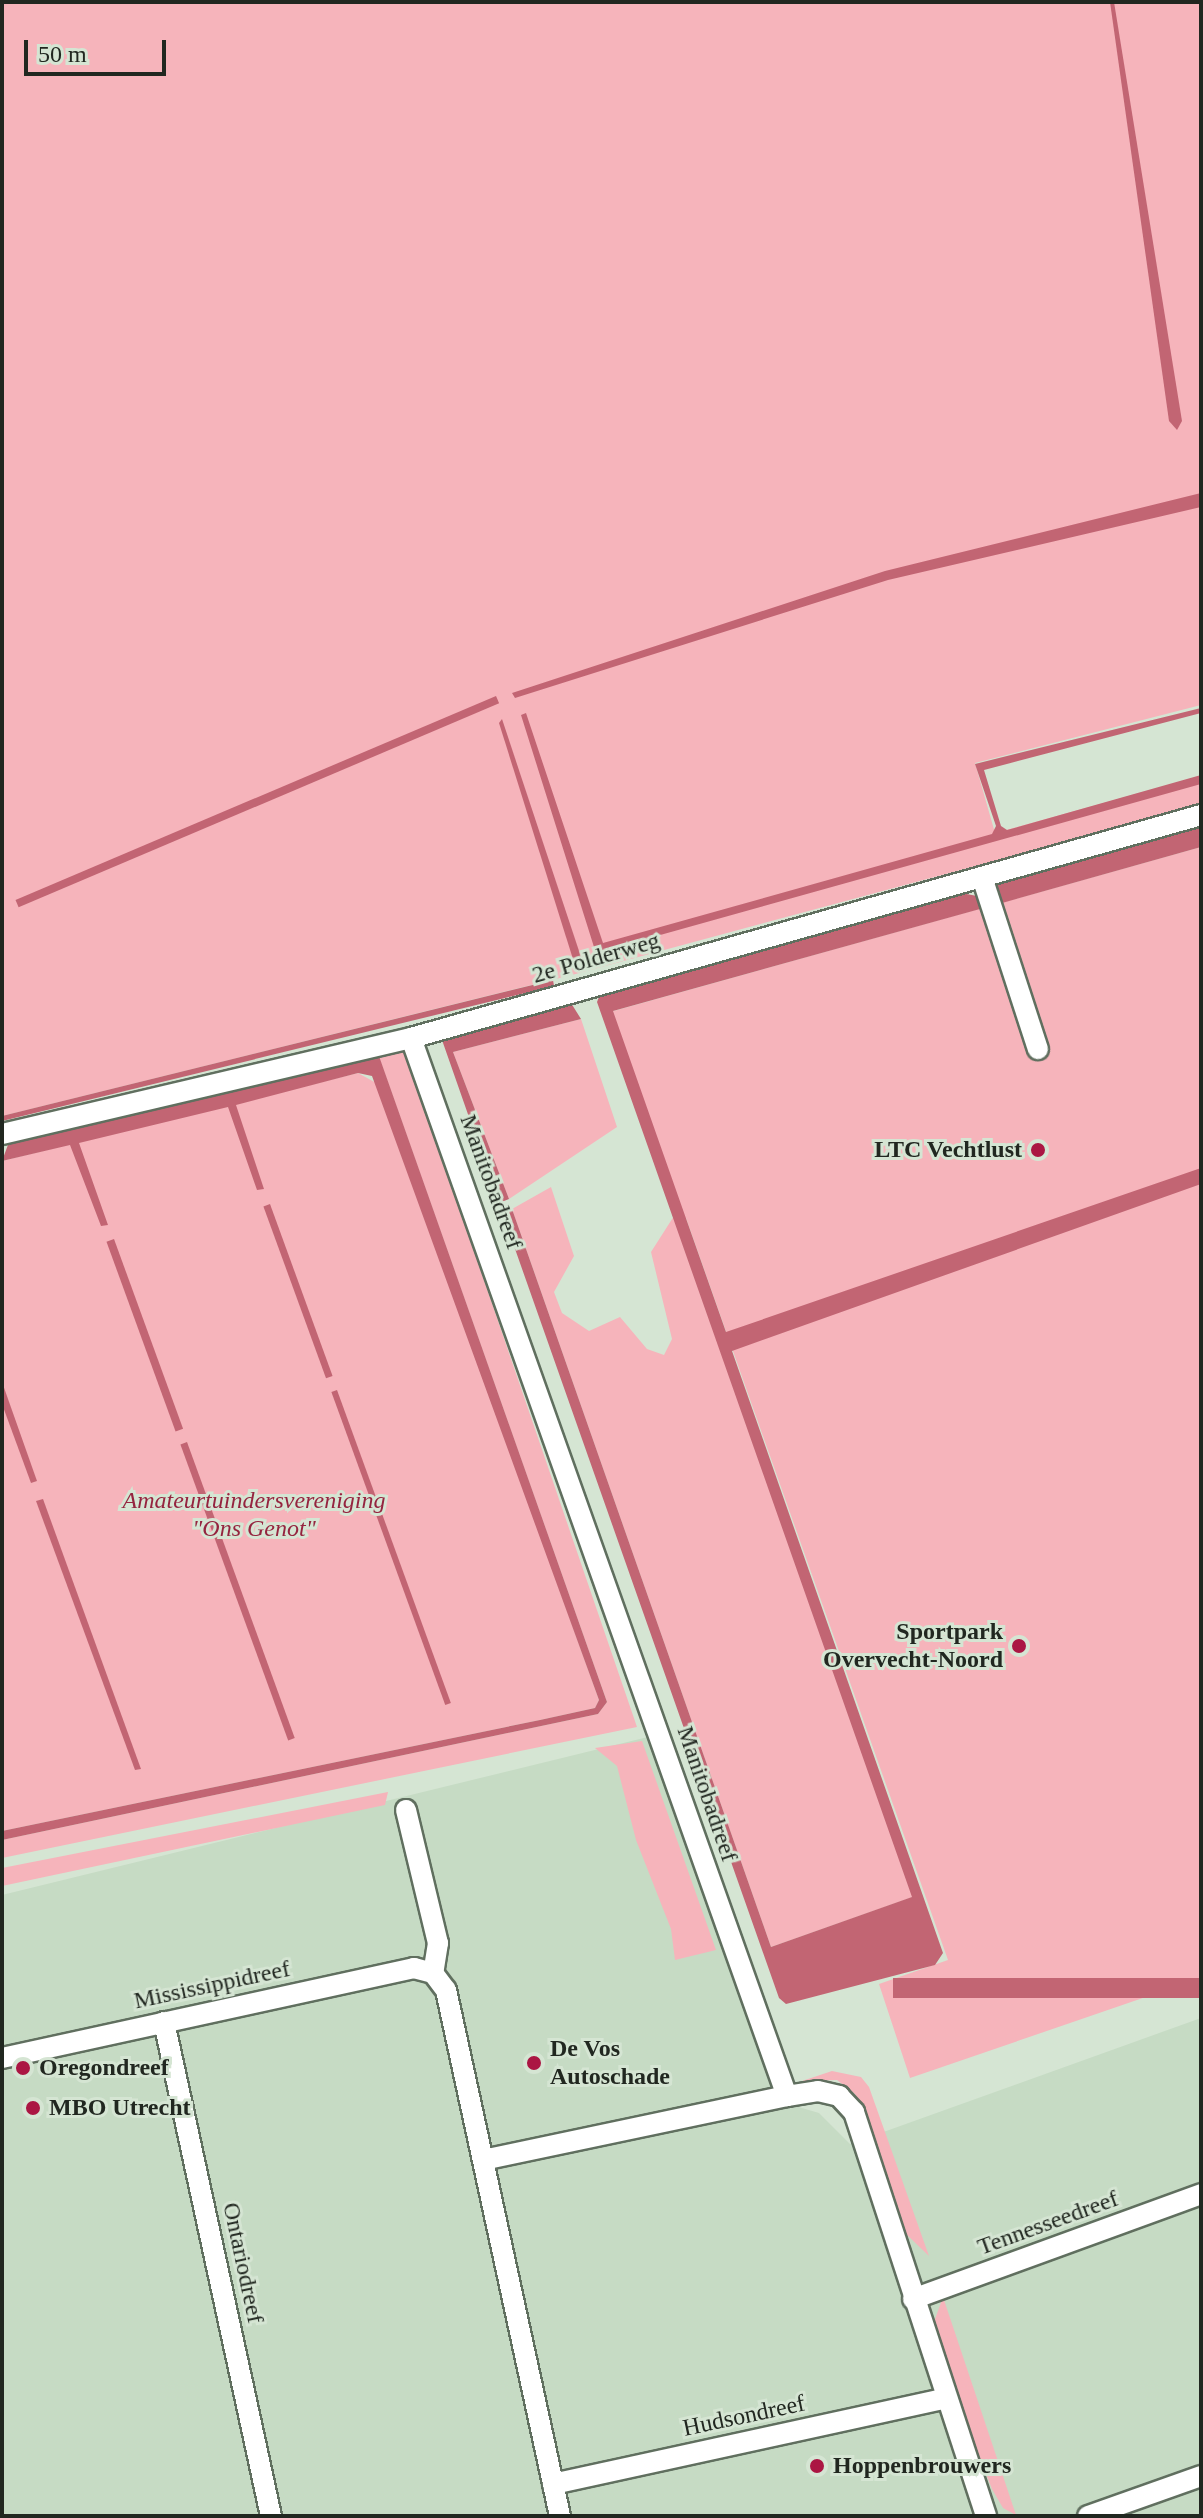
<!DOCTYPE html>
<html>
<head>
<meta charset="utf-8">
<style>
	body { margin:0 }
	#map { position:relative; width:1203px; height:2518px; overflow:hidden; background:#d5e5d3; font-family:Georgia,serif }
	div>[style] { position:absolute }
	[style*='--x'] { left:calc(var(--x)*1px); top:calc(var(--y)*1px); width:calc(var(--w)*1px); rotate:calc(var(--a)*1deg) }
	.built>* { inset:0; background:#c6dbc4 }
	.green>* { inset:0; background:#f6b4bb }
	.water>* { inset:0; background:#c26573; transform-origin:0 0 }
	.roads { filter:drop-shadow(2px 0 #606f5f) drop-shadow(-2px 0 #606f5f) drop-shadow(0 2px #606f5f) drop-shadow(0 -2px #606f5f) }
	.minor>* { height:20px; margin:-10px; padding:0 10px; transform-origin:10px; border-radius:10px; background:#fff }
	.dots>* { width:22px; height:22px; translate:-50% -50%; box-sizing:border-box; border:4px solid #d5e5d3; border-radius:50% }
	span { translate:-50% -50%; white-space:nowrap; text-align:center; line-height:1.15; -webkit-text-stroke:6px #d5e5d3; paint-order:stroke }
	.street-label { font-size:24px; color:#212720 }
	.poi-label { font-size:24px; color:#212720; font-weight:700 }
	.right { translate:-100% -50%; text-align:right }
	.left { translate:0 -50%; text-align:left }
	.park-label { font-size:24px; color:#95243f; font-style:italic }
	.frame { position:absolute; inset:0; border:4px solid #212720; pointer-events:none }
	.scale { position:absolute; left:24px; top:40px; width:142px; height:36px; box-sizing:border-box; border:4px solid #212720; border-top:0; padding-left:10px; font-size:24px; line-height:28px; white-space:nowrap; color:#212720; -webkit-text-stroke:6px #d5e5d3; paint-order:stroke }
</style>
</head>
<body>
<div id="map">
	<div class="built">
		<div style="clip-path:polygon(656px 1735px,785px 2103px,819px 2113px,850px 2144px,1201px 2018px,1201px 2516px,2px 2516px,2px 1895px)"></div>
	</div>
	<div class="green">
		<div style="clip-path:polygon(2px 2px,1201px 2px,1201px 705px,975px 763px,995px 833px,1201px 776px,1201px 805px,568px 976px,2px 1116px)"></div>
		<div style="clip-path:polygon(1201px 847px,1201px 1978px,910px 2078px,879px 1984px,948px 1960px,686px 1218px,674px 1217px,913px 1897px,771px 1947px,512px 1209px,551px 1187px,574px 1256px,554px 1292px,562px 1313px,589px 1331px,620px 1317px,647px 1349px,664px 1355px,672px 1339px,651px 1252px,674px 1216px,603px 1014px)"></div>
		<div style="clip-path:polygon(581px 1019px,617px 1127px,509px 1199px,453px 1052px)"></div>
		<div style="clip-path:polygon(400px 1048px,408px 1058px,637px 1727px,2px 1858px,2px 1840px,598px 1714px,607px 1702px,379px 1057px,372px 1053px)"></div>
		<div style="clip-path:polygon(358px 1073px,378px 1084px,599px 1700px,595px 1708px,540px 1720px,2px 1831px,2px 1161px)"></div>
		<div style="clip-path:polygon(642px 1741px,716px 1950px,675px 1960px,671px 1929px,636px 1840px,617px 1766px,595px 1748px)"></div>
		<div style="clip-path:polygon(388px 1792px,385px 1805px,2px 1886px,2px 1868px)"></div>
		<div style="clip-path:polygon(832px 2071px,861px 2077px,869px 2087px,929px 2256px,905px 2233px,877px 2144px,855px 2094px,837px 2080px,802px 2081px)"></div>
		<div style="clip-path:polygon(943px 2297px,1016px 2515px,1003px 2508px,992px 2489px,962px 2414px,934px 2322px)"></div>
	</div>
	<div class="water">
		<div style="clip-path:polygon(1110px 2px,1114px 2px,1182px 421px,1177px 430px,1169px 421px)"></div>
		<div style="clip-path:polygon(1201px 493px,1201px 507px,888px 580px,515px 698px,512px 693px,885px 571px)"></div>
		<div style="left:496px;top:696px;width:8px;height:522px;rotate:67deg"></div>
		<div style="clip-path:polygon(1201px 708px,1201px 713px,984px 770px,1001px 826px,1007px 830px,1201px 775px,1201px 784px,603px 951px,594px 947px,521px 715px,526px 713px,603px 943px,992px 834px,996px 826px,975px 764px)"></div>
		<div style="clip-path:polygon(502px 719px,585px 969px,577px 972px,499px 723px)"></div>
		<div style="clip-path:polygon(1201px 825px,1201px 847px,995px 905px,990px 892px,996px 883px)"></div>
		<div style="clip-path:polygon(956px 892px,977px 896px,980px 909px,613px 1011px,726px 1332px,1201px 1168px,1201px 1184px,732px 1351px,943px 1953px,935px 1965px,786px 2004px,779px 1998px,502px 1212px,512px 1209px,771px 1947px,912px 1897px,597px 1002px,601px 992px)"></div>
		<div style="clip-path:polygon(553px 980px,554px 986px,2px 1121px,2px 1116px)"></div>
		<div style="clip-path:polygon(571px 1003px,581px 1019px,453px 1052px,509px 1199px,499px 1203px,442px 1040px,445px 1034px)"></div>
		<div style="clip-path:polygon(372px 1053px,379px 1056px,607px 1702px,598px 1714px,2px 1840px,2px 1831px,540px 1720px,595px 1708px,599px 1700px,372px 1076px,358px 1073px,236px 1105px,264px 1189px,257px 1190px,228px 1107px,79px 1143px,108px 1225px,101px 1226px,70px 1145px,2px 1161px,9px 1142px)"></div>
		<div style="left:270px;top:1204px;width:183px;height:7px;rotate:70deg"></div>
		<div style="left:114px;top:1239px;width:202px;height:8px;rotate:70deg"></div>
		<div style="clip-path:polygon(2px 1382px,37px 1481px,31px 1483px,2px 1404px)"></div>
		<div style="left:337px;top:1390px;width:333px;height:6px;rotate:70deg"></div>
		<div style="left:187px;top:1442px;width:315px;height:7px;rotate:70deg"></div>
		<div style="clip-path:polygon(43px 1499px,141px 1769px,135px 1770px,36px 1501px)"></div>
		<div style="left:1201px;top:1978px;width:20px;height:308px;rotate:90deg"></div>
	</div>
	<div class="roads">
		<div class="minor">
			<div style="--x:982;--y:877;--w:181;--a:72"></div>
			<div style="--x:411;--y:1038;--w:1123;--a:70.44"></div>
			<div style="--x:2;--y:1134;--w:420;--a:-13.2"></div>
			<div style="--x:411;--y:1038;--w:821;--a:-15.76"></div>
			<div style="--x:406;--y:1810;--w:137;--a:76.5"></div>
			<div style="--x:438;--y:1943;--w:30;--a:99"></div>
			<div style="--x:433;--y:1973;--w:21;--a:53"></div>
			<div style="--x:446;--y:1990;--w:538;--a:77.77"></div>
			<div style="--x:164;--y:2022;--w:505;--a:77.78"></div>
			<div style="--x:2;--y:2058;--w:422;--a:-12.3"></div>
			<div style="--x:414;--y:1968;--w:20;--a:15"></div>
			<div style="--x:483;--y:2160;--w:311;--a:-11.9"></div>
			<div style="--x:787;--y:2096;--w:31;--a:-9"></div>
			<div style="--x:818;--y:2091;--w:22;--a:13"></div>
			<div style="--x:839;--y:2096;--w:22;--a:47"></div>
			<div style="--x:854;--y:2112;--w:425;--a:71.9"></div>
			<div style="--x:913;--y:2299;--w:307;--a:-20"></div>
			<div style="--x:553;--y:2484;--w:402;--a:-12.3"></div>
			<div style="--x:1088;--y:2516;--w:120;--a:-19.5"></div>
		</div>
	</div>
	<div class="dots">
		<div style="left:1038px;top:1150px;background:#ab1643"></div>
		<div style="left:1019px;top:1646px;background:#ab1643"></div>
		<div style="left:534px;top:2063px;background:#ab1643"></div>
		<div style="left:23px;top:2068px;background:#ab1643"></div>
		<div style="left:33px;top:2108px;background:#ab1643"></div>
		<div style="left:817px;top:2466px;background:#ab1643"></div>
	</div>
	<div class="street-label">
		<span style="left:596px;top:958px;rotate:-16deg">2e Polderweg</span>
		<span style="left:491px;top:1182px;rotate:70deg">Manitobadreef</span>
		<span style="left:707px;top:1794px;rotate:71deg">Manitobadreef</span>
		<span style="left:212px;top:1985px;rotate:-12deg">Mississippidreef</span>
		<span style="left:1048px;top:2223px;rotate:-20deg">Tennesseedreef</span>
		<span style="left:243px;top:2263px;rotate:78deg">Ontariodreef</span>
		<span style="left:744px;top:2416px;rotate:-12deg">Hudsondreef</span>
	</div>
	<div class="poi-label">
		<span class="right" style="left:1022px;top:1150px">LTC Vechtlust</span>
		<span class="right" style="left:1003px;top:1646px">Sportpark<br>Overvecht-Noord</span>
		<span class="left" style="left:550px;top:2063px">De Vos<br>Autoschade</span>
		<span class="left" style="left:39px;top:2068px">Oregondreef</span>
		<span class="left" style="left:49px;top:2108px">MBO Utrecht</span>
		<span class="left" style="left:833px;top:2466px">Hoppenbrouwers</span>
	</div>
	<div class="park-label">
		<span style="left:254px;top:1515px">Amateurtuindersvereniging<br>"Ons Genot"</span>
	</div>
	<div class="frame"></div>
	<div class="scale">50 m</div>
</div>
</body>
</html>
